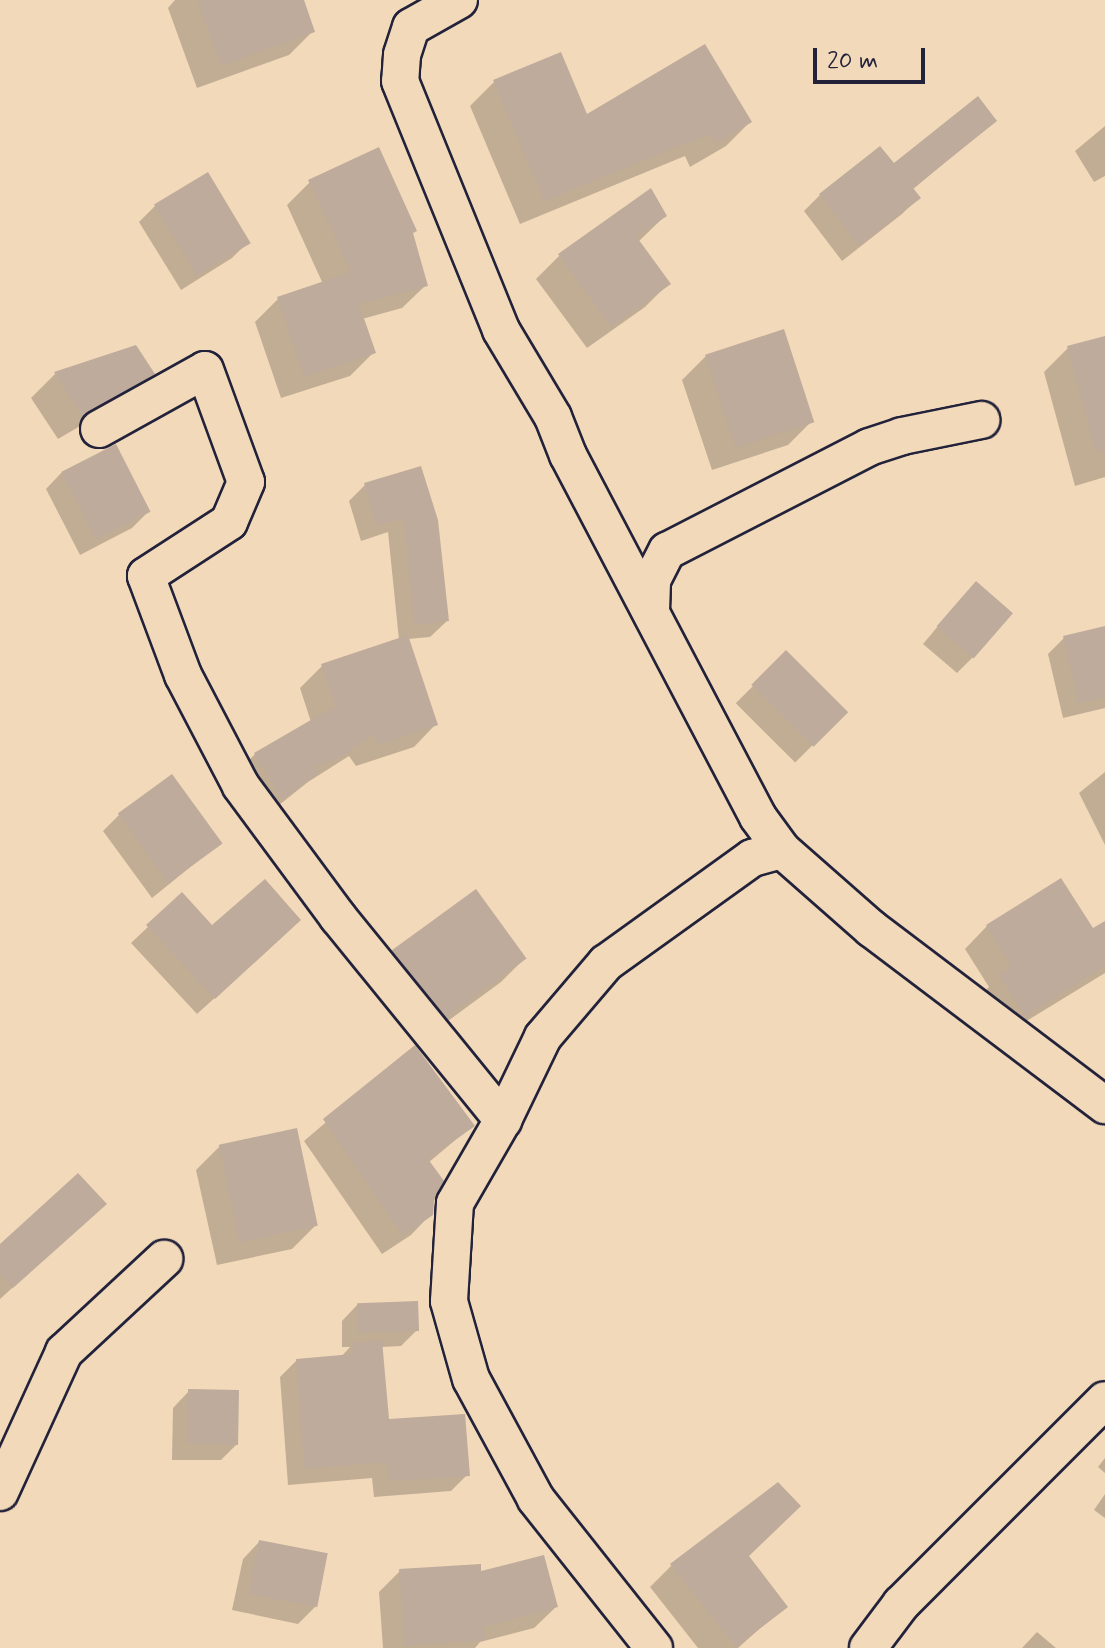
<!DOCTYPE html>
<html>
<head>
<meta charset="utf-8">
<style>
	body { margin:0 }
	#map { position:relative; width:1105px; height:1648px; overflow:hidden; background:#f2d9ba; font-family:Mynerve,sans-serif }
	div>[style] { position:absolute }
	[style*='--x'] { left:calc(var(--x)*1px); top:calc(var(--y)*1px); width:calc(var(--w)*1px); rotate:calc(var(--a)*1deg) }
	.shadow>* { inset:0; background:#0003; transform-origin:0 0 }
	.building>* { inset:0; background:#beab9b; transform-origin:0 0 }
	.roads { filter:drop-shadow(2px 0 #22223b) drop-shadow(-2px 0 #22223b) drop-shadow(0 2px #22223b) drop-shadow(0 -2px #22223b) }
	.minor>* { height:36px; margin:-18px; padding:0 18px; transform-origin:18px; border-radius:18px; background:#f2d9ba }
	span { translate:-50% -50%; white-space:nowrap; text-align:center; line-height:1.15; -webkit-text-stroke:7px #f2d9ba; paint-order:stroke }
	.scale { position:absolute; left:813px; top:48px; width:112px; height:36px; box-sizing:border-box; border:4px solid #22223b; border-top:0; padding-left:10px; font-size:24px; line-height:28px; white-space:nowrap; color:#22223b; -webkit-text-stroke:6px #f2d9ba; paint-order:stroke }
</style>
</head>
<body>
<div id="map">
	<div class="shadow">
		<div style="clip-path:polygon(175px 0,302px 0,313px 31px,289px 55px,197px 88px,168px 8px)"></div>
		<div style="clip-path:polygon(494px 82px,586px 117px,750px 122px,726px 146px,690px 167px,685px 156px,520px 224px,470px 106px)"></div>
		<div style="clip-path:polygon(995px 121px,912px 190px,918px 198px,902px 214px,842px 261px,804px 211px,820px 195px)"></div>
		<div style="clip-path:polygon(1105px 126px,1105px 176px,1094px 182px,1075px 151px)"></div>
		<div style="clip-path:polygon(310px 182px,411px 234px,426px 285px,402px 308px,362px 319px,373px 353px,350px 376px,281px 398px,255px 322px,278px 299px,323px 284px,287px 205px)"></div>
		<div style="clip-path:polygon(651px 191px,665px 216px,638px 242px,668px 284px,645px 307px,587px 348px,536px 279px,559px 256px)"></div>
		<div style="clip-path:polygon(155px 206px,248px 242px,232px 258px,181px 290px,139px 222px)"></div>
		<div style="clip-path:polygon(135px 347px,152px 374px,128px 398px,58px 439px,31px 398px,55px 374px)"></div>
		<div style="clip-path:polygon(1068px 348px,1105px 355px,1105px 477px,1075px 486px,1044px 372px)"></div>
		<div style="clip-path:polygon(706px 356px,812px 421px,788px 445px,712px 470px,682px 380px)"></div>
		<div style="clip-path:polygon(420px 468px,447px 621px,430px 637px,408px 639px,436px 724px,414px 747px,356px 766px,349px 756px,308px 782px,259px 821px,233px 776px,255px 754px,311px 722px,300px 688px,322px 666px,399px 640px,388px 532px,361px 541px,349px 501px,365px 485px)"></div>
		<div style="clip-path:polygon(62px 472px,148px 512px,132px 528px,80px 555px,46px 489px)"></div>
		<div style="clip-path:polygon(960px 600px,973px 657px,957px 673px,923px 644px)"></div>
		<div style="clip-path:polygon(1105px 628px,1105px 708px,1063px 718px,1048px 654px,1064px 638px)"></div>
		<div style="left:786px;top:653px;width:84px;height:71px;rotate:45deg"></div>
		<div style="clip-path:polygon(1105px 772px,1105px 845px,1079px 793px)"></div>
		<div style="clip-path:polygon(119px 815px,220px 843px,152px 898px,103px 831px)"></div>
		<div style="clip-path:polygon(1061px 880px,1092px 931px,1105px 923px,1105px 973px,1002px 1036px,977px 998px,989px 987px,965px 949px,987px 926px)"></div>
		<div style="clip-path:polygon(476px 892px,525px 958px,501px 982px,422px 1040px,370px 976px,393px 952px)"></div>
		<div style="clip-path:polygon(182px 895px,212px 928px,282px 937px,197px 1014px,131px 943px)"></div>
		<div style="clip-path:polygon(414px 1047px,472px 1126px,428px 1163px,431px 1214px,411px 1235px,382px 1254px,304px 1141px)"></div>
		<div style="clip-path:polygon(220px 1146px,316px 1225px,292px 1249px,217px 1265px,196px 1170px)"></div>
		<div style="clip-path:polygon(88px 1220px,0 1299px,0 1247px)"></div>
		<div style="clip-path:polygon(358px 1304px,417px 1330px,401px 1346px,381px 1347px,387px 1421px,467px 1475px,451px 1491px,374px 1497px,372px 1478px,288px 1485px,280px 1377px,296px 1361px,340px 1358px,350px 1347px,342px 1347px,342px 1321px)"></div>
		<div style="clip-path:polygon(189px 1391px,238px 1443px,221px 1460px,172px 1460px,173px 1408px)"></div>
		<div style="clip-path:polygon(1105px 1458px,1105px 1473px,1098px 1467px)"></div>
		<div style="clip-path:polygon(777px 1484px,746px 1557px,785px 1606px,738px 1648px,698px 1648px,650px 1587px,671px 1566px)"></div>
		<div style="clip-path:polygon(1105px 1494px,1105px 1518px,1094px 1510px)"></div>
		<div style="clip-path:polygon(259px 1542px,315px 1607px,298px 1624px,232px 1610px,243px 1559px)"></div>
		<div style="clip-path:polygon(400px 1571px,479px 1573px,556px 1607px,534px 1628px,480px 1642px,475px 1648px,383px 1648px,379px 1592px)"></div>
		<div style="clip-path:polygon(1037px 1632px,1056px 1648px,1022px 1648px)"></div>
	</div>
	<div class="building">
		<div style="clip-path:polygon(197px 0,304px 0,315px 32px,221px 66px)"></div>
		<div style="clip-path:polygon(705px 44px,752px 122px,715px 144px,709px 134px,544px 201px,493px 80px,561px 52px,587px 114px)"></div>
		<div style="clip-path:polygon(978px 96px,997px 121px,913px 188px,921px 198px,859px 246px,819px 194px,880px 146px,894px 163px)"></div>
		<div style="clip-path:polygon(379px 147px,417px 231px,413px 233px,428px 286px,359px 304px,376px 353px,304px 377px,277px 297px,351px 272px,308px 180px)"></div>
		<div style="left:208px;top:172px;width:83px;height:63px;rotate:59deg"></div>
		<div style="clip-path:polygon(651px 188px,667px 216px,636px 236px,671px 284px,611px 327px,558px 254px)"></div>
		<div style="left:784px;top:329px;width:98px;height:83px;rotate:72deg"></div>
		<div style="clip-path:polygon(1105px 336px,1105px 450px,1096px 452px,1067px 346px)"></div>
		<div style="clip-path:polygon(136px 345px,155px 374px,83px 417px,54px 372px)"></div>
		<div style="left:116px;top:444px;width:76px;height:61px;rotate:63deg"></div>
		<div style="clip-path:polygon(421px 466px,438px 520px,449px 621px,414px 625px,404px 518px,377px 526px,364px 483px)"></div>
		<div style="left:976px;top:581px;width:49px;height:60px;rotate:41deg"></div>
		<div style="clip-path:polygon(1105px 626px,1105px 697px,1079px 703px,1063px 636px)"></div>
		<div style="clip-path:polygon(408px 635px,438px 725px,379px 745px,372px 735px,342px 757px,315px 766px,319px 773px,282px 800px,254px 753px,335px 706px,321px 664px)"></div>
		<div style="left:786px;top:650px;width:88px;height:49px;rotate:45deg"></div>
		<div style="left:172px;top:774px;width:86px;height:67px;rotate:54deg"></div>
		<div style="clip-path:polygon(1061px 878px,1093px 928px,1105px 921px,1105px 966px,1025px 1016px,998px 974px,1011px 966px,986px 925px)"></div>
		<div style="clip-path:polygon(265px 879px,301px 920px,215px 999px,146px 925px,182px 892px,212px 925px)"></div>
		<div style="left:476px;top:889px;width:86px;height:104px;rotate:54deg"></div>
		<div style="clip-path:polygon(415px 1045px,475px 1126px,428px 1159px,444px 1181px,434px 1201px,433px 1215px,403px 1236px,323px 1119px)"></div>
		<div style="left:297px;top:1128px;width:100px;height:80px;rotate:78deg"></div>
		<div style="clip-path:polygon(78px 1173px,107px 1204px,13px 1288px,0 1274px,0 1244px)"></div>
		<div style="left:418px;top:1301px;width:30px;height:61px;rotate:88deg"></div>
		<div style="clip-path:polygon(382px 1340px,389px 1419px,465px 1414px,470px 1476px,389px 1481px,388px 1462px,304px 1469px,296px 1359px,353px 1354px,352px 1343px)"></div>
		<div style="left:188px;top:1389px;width:51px;height:55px;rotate:1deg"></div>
		<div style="clip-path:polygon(778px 1482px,801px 1506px,749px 1556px,788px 1607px,736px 1647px,670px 1564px)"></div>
		<div style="left:259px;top:1540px;width:70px;height:55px;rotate:11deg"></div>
		<div style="clip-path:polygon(544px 1555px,558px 1607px,484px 1627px,485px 1640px,405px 1646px,399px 1569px,481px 1564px,481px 1571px)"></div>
	</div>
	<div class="roads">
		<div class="minor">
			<div style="--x:459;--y:0;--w:55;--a:150.6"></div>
			<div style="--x:411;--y:27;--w:29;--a:108"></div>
			<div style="--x:402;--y:55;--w:26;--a:94"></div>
			<div style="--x:400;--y:81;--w:269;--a:67.9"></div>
			<div style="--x:501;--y:330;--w:101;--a:59.1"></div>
			<div style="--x:553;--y:417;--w:41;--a:68.5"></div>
			<div style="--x:568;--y:455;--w:409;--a:62.3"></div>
			<div style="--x:758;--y:817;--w:41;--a:54"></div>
			<div style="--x:782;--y:850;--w:120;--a:41.3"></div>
			<div style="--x:872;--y:929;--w:292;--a:37.1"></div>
			<div style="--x:99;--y:429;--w:121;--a:-29.1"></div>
			<div style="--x:205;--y:370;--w:119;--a:69.9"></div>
			<div style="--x:246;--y:482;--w:43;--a:113"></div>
			<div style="--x:229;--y:522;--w:99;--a:147"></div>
			<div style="--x:146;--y:576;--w:106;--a:69.5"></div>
			<div style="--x:183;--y:675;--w:125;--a:62.4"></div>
			<div style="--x:241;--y:786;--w:163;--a:53.5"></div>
			<div style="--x:338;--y:917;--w:262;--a:50.9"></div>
			<div style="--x:651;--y:611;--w:31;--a:-88"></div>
			<div style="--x:652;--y:580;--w:33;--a:-63"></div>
			<div style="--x:667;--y:551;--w:227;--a:-27.2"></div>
			<div style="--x:869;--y:447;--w:35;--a:-18"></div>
			<div style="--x:902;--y:436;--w:81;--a:-11.4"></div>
			<div style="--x:0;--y:1492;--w:154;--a:-65.4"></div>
			<div style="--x:64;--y:1352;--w:137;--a:-42.9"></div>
			<div style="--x:654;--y:1648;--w:190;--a:-128.4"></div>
			<div style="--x:536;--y:1499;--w:136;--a:-118.4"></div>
			<div style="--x:471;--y:1379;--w:81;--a:-105.8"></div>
			<div style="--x:449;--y:1301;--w:98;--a:-86.5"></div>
			<div style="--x:455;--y:1203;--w:96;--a:-60"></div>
			<div style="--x:503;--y:1120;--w:92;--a:-64.3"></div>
			<div style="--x:543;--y:1037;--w:97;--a:-49.6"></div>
			<div style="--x:606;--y:963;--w:180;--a:-35.7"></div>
			<div style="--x:752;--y:858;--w:31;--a:-15"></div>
			<div style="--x:868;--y:1648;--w:55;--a:-53.1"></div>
			<div style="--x:901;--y:1604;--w:288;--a:-45"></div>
		</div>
	</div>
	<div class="scale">20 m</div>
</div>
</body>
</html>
